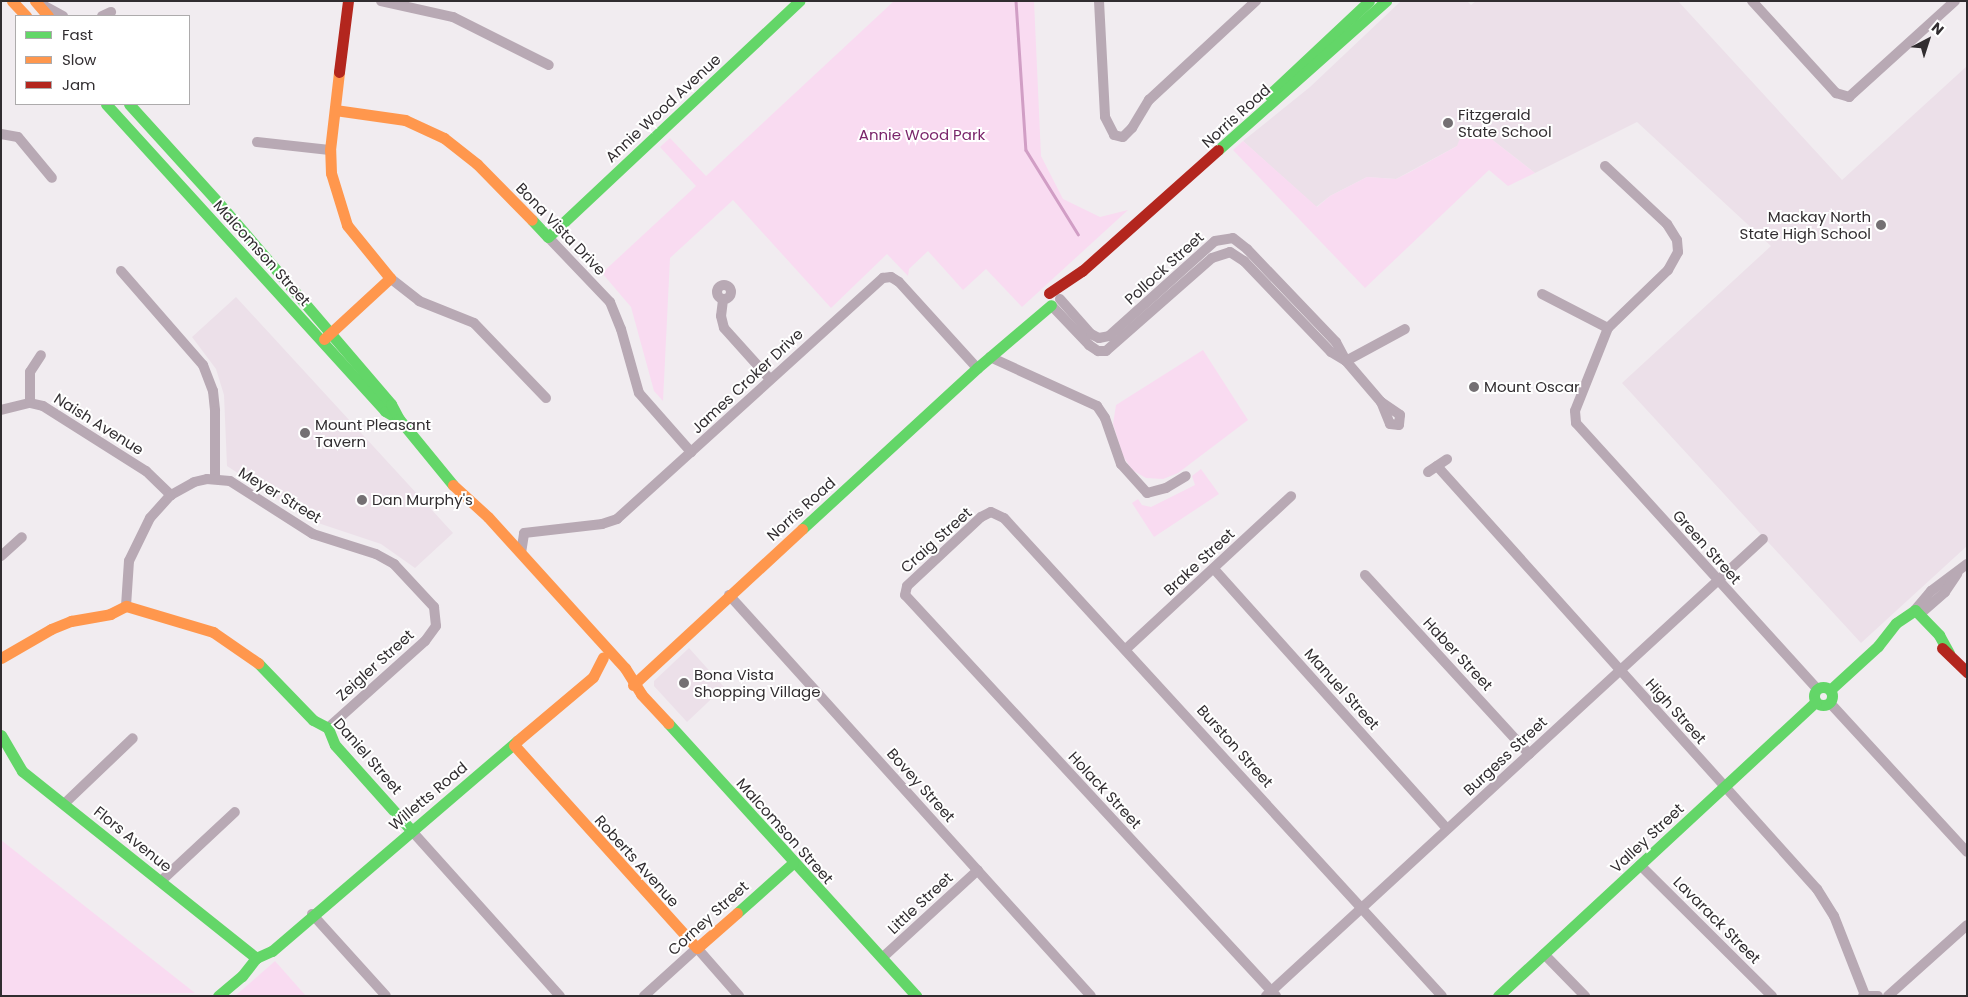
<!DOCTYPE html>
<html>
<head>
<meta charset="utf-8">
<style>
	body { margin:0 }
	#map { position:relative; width:1968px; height:997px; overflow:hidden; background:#f1ecf0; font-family:Poppins,sans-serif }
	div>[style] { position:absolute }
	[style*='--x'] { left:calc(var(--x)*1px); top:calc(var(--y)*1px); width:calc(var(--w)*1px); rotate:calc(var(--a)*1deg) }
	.built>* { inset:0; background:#ece0e9 }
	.green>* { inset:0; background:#f9dbf1 }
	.stream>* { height:2.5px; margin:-1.25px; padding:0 1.25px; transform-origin:1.25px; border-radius:1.25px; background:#d19ec5 }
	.street>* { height:10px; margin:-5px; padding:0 5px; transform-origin:5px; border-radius:5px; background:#b8a9b4 }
	.street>.ring { margin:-5px; padding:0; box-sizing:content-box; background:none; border:10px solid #b8a9b4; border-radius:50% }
	.fast>* { height:11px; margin:-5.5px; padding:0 5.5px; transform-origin:5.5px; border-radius:5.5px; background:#63d668 }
	.fast>.ring { margin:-5.5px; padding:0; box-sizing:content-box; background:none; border:11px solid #63d668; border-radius:50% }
	.slow>* { height:11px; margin:-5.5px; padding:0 5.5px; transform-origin:5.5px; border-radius:5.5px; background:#ff974d }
	.jam>* { height:11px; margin:-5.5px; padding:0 5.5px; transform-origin:5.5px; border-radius:5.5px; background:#b3261e }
	.dots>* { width:14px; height:14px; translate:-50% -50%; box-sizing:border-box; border:2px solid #fff; border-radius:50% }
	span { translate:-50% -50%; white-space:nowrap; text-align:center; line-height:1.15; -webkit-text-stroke:4px #fff; paint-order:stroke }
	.street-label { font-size:15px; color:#312d30 }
	.poi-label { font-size:15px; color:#312d30 }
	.left { translate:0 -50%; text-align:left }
	.right { translate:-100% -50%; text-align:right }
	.park-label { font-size:15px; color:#7a266b }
	.frame { position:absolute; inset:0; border:2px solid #312d30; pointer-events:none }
	.legend { position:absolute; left:15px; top:15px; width:175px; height:90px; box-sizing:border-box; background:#fff; border:1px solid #adabac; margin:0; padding:6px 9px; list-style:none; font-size:15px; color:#312d30 }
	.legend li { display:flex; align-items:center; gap:10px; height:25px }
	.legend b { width:25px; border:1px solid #adabac }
	.north { position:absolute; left:1903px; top:15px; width:50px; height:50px; -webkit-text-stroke:4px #fff; paint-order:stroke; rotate:40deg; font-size:14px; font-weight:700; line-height:20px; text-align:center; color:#312d30 }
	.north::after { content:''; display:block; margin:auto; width:18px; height:22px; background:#312d30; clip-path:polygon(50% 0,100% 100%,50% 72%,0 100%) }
</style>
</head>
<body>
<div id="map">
	<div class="built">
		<div style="clip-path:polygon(1401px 1px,1467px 1px,1471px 5px,1476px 1px,1678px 1px,1842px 180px,1967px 66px,1967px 546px,1861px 643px,1622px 383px,1771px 246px,1637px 122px,1535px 173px,1490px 138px,1457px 146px,1396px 179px,1367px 177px,1330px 196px,1316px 207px,1243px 141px,1310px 87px)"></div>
		<div style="clip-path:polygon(236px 297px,453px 533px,415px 568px,381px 544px,309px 520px,227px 466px,224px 395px,216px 369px,192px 337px)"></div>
		<div style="clip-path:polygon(689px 648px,724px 687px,687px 722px,654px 686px,654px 681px)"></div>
	</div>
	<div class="green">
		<div style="clip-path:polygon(894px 1px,1034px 1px,1041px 156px,1063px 199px,1100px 217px,1128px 210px,1022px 307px,986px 269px,963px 290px,928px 251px,909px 269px,908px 276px,887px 254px,831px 308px,733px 200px,670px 258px,663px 401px,654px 391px,631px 307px,602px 273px,696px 186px,660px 147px,670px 138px,706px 176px)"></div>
		<div style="clip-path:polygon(1465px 125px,1490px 138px,1535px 173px,1508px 186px,1489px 170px,1365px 288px,1233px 150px,1243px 141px,1317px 207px,1330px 196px,1367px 177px,1396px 179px,1410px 172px,1457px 146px)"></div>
		<div style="clip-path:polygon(1203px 350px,1248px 420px,1178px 473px,1163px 479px,1146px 478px,1132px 470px,1123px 456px,1113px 424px,1116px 405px)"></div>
		<div style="clip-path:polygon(1201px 469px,1219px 494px,1154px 537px,1132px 503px,1138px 499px,1142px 505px,1151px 507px,1195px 485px,1192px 476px)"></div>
		<div style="clip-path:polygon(1px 840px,195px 993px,1px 996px)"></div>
		<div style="clip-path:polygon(275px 961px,306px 996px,235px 996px)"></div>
	</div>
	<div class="stream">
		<div style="--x:1016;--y:1;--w:149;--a:86.2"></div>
		<div style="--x:1026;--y:150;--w:99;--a:58.2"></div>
	</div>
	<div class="street">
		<div style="--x:381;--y:1;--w:74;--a:12.5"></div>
		<div style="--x:453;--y:17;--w:107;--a:26.6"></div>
		<div style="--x:1099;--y:1;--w:116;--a:87"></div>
		<div style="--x:1105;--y:117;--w:20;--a:63"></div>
		<div style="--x:1114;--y:135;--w:9;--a:13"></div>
		<div style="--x:1123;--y:137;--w:13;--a:-45"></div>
		<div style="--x:1132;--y:128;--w:33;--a:-59"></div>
		<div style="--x:1149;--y:100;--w:146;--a:-42.8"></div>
		<div style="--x:1752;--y:1;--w:125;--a:47.6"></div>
		<div style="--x:1836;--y:93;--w:14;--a:17"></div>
		<div style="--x:1849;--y:97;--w:143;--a:-42.2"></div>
		<div style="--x:43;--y:5;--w:23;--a:29"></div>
		<div style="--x:102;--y:16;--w:10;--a:-24"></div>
		<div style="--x:1;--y:134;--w:17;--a:10"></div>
		<div style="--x:18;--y:137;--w:53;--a:50.3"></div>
		<div style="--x:257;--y:142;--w:73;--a:6.3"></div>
		<div style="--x:1605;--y:166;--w:85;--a:43.1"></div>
		<div style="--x:1667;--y:224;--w:19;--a:58"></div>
		<div style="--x:1677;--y:240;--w:12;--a:85"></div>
		<div style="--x:1678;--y:252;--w:21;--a:119"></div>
		<div style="--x:1668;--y:270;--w:83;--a:136"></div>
		<div style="--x:1608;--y:328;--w:89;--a:111.7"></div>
		<div style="--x:1575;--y:411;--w:12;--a:85"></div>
		<div style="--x:1576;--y:423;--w:359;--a:47.8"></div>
		<div style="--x:548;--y:237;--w:90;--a:46.4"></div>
		<div style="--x:610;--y:302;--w:29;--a:68"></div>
		<div style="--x:621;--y:329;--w:66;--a:74.3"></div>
		<div style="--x:639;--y:393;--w:79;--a:48.6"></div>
		<div style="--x:121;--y:271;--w:125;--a:48.9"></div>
		<div style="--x:203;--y:365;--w:28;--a:69"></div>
		<div style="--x:213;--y:391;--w:20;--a:84"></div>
		<div style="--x:215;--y:411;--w:67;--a:90"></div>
		<div style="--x:390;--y:278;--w:37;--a:38"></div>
		<div style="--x:419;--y:301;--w:59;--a:21.8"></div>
		<div style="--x:474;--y:323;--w:104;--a:46.2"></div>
		<div class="ring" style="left:717px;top:285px;width:4px;height:4px"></div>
		<div style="--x:1542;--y:294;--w:74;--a:27.3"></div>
		<div style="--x:1060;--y:299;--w:47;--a:48.5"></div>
		<div style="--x:1091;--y:334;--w:9;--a:27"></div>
		<div style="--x:1099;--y:338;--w:10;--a:-11"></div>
		<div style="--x:1109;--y:336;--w:142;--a:-41.9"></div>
		<div style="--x:1215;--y:241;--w:18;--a:-9"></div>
		<div style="--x:1233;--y:238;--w:18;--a:38"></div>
		<div style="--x:1247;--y:249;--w:129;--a:46.3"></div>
		<div style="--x:1336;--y:342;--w:21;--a:62"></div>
		<div style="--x:1346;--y:361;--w:54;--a:49.5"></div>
		<div style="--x:1381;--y:402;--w:23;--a:34"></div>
		<div style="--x:1400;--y:415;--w:10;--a:96"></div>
		<div style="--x:1399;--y:425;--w:9;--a:-174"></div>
		<div style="--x:1390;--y:424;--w:24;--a:-112"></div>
		<div style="--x:723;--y:300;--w:16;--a:97"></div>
		<div style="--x:721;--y:316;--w:12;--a:76"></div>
		<div style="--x:724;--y:328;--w:69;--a:48"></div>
		<div style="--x:1052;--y:306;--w:54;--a:46.5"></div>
		<div style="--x:1089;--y:345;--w:11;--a:34"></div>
		<div style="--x:1098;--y:351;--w:8;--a:0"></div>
		<div style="--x:1106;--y:351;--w:141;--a:-41.3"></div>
		<div style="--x:1212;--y:258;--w:19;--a:-18"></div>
		<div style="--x:1230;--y:252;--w:17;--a:33"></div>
		<div style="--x:1244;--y:261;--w:126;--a:46.3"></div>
		<div style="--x:1331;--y:352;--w:17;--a:31"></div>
		<div style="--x:990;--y:357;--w:118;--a:24.6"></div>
		<div style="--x:1097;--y:406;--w:14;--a:56"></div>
		<div style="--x:1105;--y:418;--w:49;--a:70.8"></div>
		<div style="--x:1121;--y:464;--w:39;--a:48"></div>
		<div style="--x:1147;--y:493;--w:20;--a:-15"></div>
		<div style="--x:1166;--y:488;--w:23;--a:-31"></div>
		<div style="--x:1346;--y:361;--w:67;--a:-28.5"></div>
		<div style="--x:30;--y:403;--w:31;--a:-90"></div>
		<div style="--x:30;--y:372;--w:20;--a:-57"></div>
		<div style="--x:1;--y:410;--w:30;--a:-14"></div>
		<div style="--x:30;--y:403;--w:13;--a:13"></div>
		<div style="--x:43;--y:406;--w:122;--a:32.3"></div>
		<div style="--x:146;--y:471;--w:35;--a:44"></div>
		<div style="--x:1437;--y:466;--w:569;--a:48.07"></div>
		<div style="--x:1817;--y:889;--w:32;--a:58"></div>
		<div style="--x:1834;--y:916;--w:85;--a:68.6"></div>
		<div style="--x:1428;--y:472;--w:23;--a:-34"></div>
		<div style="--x:521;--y:553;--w:20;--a:-81"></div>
		<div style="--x:524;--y:533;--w:79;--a:-6.6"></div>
		<div style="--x:602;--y:524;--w:16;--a:-18"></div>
		<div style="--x:617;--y:519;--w:359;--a:-42.2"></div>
		<div style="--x:883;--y:278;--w:8;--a:-7"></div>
		<div style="--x:891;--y:277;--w:9;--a:32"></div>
		<div style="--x:899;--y:282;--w:116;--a:47.8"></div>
		<div style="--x:1;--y:556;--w:28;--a:-42"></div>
		<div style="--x:1214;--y:569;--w:349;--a:48.1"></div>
		<div style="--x:1365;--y:575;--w:243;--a:47.5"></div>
		<div style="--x:729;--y:595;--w:540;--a:47.93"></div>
		<div style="--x:126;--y:606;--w:45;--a:-86.2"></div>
		<div style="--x:129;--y:561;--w:48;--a:-64"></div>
		<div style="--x:150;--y:518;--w:31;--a:-48"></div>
		<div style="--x:171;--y:495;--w:26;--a:-29"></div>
		<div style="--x:194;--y:482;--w:13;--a:-13"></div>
		<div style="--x:207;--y:479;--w:23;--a:5"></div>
		<div style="--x:230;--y:481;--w:98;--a:32.6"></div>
		<div style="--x:313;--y:534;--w:66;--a:17.6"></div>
		<div style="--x:376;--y:554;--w:21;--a:29"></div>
		<div style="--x:394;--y:564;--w:59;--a:47.1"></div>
		<div style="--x:434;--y:607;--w:19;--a:84"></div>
		<div style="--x:436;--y:626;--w:19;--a:126"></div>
		<div style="--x:425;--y:641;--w:130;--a:138.1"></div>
		<div style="--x:1915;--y:610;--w:25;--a:-50"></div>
		<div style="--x:1931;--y:591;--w:45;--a:-36.9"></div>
		<div style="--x:1920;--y:614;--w:33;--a:-41"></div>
		<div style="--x:1945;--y:592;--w:22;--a:-56"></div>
		<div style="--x:1126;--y:649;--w:225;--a:-42.8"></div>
		<div style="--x:1830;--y:703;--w:202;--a:47.4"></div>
		<div style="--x:64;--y:804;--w:95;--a:-43.7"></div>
		<div style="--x:411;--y:830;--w:223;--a:48.1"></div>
		<div style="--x:1640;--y:865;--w:186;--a:44.8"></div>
		<div style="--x:161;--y:881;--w:101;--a:-43"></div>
		<div style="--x:312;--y:914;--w:110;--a:47.9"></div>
		<div style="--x:1544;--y:954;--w:59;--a:45.7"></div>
		<div style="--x:882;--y:958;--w:130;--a:-42.5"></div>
		<div style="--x:644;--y:996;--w:72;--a:-42.2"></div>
		<div style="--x:697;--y:948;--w:64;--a:48.8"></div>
		<div style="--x:1266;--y:996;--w:675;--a:-42.6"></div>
		<div style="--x:1276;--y:996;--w:546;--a:-132.77"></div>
		<div style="--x:905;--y:595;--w:9;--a:-77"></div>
		<div style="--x:907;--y:586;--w:101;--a:-43"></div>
		<div style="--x:981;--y:517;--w:11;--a:-27"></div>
		<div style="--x:991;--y:512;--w:14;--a:25"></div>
		<div style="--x:1004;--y:518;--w:648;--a:47.5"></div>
		<div style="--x:1863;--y:996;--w:15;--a:0"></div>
		<div style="--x:1888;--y:996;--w:106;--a:-41.9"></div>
	</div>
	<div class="fast">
		<div style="--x:1269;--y:95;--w:137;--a:-43.2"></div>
		<div style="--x:106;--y:104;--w:415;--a:47.7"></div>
		<div style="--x:385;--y:411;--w:16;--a:30"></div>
		<div style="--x:129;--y:104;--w:132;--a:47.8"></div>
		<div style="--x:218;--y:202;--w:266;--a:49.4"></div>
		<div style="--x:391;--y:404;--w:17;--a:62"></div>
		<div style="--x:399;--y:419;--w:85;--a:50.7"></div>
		<div style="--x:1218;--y:150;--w:225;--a:-41.6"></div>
		<div style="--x:532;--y:220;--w:23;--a:47"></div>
		<div style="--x:548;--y:237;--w:345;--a:-43.2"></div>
		<div style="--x:802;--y:529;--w:238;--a:-42.6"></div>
		<div style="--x:977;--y:368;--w:97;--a:-40.4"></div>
		<div style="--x:258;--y:663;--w:79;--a:46"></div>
		<div style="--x:313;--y:720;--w:17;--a:28"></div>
		<div style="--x:328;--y:728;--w:18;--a:68"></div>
		<div style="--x:335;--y:745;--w:114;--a:48.2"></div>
		<div class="ring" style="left:1814px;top:687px;width:7px;height:7px"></div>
		<div style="--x:1830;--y:690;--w:65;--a:-42.5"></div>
		<div style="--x:1878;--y:646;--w:29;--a:-52"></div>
		<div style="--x:1896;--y:623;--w:23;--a:-34"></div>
		<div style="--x:1915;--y:610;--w:35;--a:46"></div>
		<div style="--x:1939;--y:635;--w:21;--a:61"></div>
		<div style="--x:668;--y:723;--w:369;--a:47.7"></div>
		<div style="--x:1;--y:735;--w:42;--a:59.7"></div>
		<div style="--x:22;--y:771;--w:300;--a:38.6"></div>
		<div style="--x:737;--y:913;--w:75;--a:-41.8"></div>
		<div style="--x:218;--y:996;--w:31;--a:-40"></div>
		<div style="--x:242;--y:976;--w:23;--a:-52"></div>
		<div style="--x:256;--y:958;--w:17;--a:-24"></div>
		<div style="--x:272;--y:951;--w:323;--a:-40.6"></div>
		<div style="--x:1498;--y:996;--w:433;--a:-42.8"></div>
	</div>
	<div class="slow">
		<div style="--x:12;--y:1;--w:21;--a:47"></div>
		<div style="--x:35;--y:1;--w:20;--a:49"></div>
		<div style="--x:335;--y:110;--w:71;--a:8.1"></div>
		<div style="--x:405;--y:120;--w:43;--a:24.8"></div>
		<div style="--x:444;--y:138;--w:42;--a:38.2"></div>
		<div style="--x:477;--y:164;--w:78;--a:45.5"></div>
		<div style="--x:324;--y:339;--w:90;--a:-42.7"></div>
		<div style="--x:390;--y:278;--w:68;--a:-129.1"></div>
		<div style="--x:347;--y:225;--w:54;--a:-107.1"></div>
		<div style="--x:331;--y:173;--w:23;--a:-92"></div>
		<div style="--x:330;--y:150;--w:79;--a:-83.4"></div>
		<div style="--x:453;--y:485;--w:47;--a:42.4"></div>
		<div style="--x:488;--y:517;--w:204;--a:47.8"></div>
		<div style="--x:625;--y:668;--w:31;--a:58"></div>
		<div style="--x:641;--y:694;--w:40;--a:47"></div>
		<div style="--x:1;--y:658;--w:58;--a:-30.1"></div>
		<div style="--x:51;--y:629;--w:22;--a:-22"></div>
		<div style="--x:71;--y:621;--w:40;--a:-10"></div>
		<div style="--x:110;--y:614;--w:18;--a:-27"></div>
		<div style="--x:126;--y:606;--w:91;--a:16.6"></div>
		<div style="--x:213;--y:632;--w:55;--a:34.6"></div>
		<div style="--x:633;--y:685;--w:230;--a:-42.7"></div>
		<div style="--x:517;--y:741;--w:99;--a:-40.1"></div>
		<div style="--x:593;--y:677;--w:22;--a:-63"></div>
		<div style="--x:514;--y:745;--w:273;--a:48"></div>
		<div style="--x:697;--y:948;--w:53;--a:-41.2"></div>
	</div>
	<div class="jam">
		<div style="--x:339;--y:72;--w:72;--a:-82.8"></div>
		<div style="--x:1049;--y:293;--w:40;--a:-34"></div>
		<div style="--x:1082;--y:271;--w:182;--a:-41.7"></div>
		<div style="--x:1942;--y:648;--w:35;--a:44"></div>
	</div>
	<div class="dots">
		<div style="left:1448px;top:123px;background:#747073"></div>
		<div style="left:1881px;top:225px;background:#747073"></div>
		<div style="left:1474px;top:387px;background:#747073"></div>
		<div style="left:305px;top:433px;background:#747073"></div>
		<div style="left:362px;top:500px;background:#747073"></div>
		<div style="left:684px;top:683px;background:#747073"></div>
	</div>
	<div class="street-label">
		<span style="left:663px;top:108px;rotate:-43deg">Annie Wood Avenue</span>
		<span style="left:1236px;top:116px;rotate:-42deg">Norris Road</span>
		<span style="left:561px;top:229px;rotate:46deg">Bona Vista Drive</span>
		<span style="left:262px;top:253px;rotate:48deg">Malcomson Street</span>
		<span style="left:1164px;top:268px;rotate:-42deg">Pollock Street</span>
		<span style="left:747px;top:381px;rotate:-43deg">James Croker Drive</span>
		<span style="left:99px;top:424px;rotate:32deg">Naish Avenue</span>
		<span style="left:280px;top:495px;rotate:31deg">Meyer Street</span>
		<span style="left:801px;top:509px;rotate:-42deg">Norris Road</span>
		<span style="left:936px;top:540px;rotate:-42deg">Craig Street</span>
		<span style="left:1707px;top:547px;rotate:48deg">Green Street</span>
		<span style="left:1199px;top:562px;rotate:-43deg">Brake Street</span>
		<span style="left:1458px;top:654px;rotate:47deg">Haber Street</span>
		<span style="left:375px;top:665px;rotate:-42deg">Zeigler Street</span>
		<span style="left:1342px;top:689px;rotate:48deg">Manuel Street</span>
		<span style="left:1676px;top:711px;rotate:48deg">High Street</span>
		<span style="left:1235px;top:746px;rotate:48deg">Burston Street</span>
		<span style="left:368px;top:756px;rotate:49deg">Daniel Street</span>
		<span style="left:1505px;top:756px;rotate:-43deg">Burgess Street</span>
		<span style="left:921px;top:785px;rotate:48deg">Bovey Street</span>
		<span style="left:1105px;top:790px;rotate:47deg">Holack Street</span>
		<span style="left:428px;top:796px;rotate:-40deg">Willetts Road</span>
		<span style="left:785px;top:831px;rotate:48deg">Malcomson Street</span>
		<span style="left:1647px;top:838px;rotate:-43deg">Valley Street</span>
		<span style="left:133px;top:839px;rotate:39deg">Flors Avenue</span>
		<span style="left:637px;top:861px;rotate:48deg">Roberts Avenue</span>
		<span style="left:920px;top:903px;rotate:-43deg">Little Street</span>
		<span style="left:708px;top:918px;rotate:-42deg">Corney Street</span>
		<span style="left:1717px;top:920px;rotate:45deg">Lavarack Street</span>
	</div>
	<div class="poi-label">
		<span class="left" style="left:1458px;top:123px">Fitzgerald<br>State School</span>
		<span class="right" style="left:1871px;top:225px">Mackay North<br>State High School</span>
		<span class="left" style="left:1484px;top:387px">Mount Oscar</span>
		<span class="left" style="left:315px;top:433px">Mount Pleasant<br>Tavern</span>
		<span class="left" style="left:372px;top:500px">Dan Murphy's</span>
		<span class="left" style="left:694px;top:683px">Bona Vista<br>Shopping Village</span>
	</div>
	<div class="park-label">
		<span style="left:922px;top:135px">Annie Wood Park</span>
	</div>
	<div class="frame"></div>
	<ul class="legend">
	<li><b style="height:6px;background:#63d668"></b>Fast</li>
	<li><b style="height:6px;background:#ff974d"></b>Slow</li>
	<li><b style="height:6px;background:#b3261e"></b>Jam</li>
	</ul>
	<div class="north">N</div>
</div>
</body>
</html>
